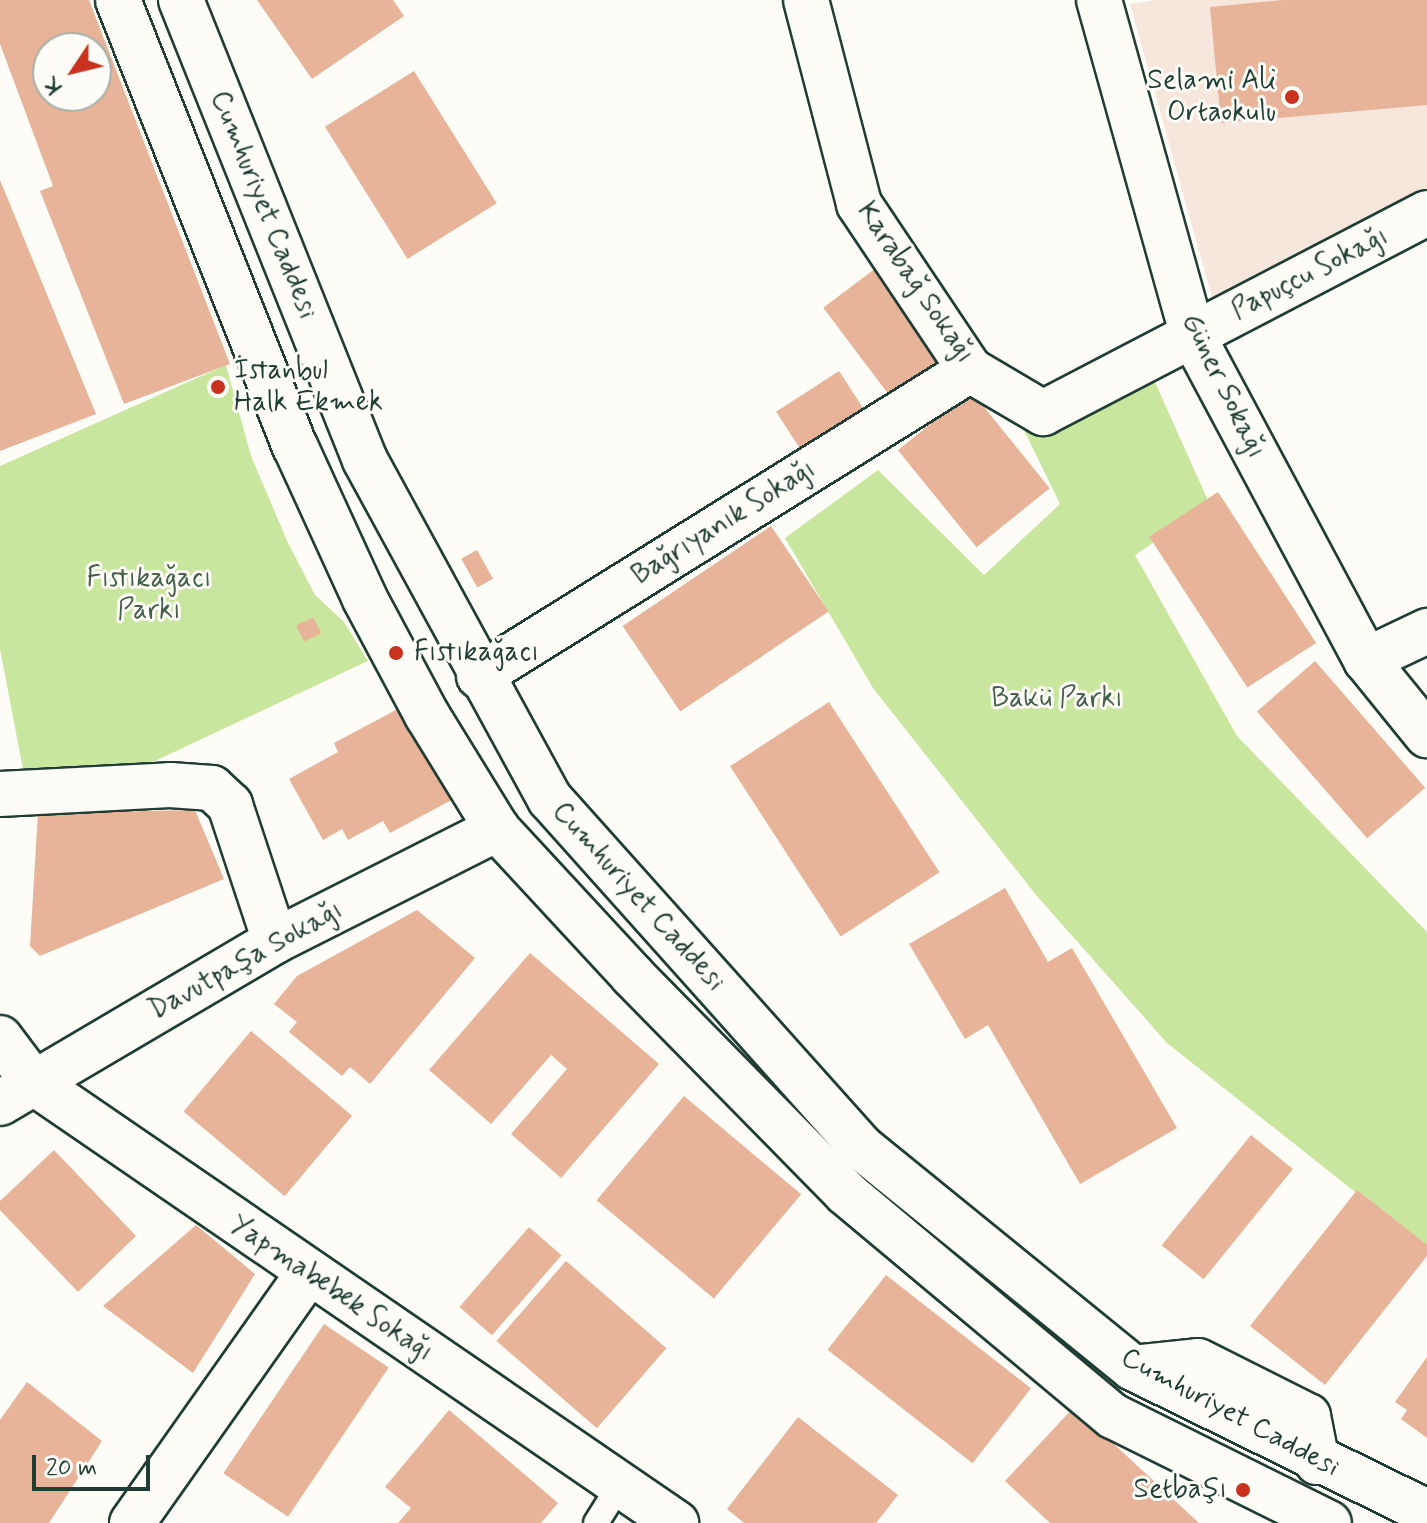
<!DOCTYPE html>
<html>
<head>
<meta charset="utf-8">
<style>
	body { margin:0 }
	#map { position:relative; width:1427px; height:1523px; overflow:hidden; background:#fdfcf7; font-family:Mynerve,sans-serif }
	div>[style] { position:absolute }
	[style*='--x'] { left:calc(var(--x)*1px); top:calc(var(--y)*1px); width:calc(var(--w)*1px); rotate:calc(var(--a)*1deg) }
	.built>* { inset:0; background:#f6e6db }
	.green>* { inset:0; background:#c9e69e }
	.building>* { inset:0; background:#e7b399; transform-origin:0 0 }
	.roads { filter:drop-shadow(2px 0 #1f3d34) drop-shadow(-2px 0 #1f3d34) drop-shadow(0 2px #1f3d34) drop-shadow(0 -2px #1f3d34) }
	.lane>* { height:24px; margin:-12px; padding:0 12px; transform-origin:12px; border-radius:12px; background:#fdfcf7 }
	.street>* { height:44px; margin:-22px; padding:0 22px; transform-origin:22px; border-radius:22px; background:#fdfcf7 }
	.primary>* { height:44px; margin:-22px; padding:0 22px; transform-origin:22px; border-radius:22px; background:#fdfcf7 }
	.dots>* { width:22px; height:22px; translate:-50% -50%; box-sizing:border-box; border:4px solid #fdfcf7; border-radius:50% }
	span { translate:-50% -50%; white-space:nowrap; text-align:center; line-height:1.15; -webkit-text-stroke:6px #fdfcf7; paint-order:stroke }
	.poi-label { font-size:28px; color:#1f3d34 }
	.right { translate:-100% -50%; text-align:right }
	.left { translate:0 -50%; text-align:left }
	.street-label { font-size:28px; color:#1f3d34 }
	.park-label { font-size:28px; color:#415f49 }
	.north { position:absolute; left:32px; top:32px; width:80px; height:80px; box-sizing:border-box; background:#fdfcf7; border:2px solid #a4b0a9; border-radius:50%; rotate:235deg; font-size:22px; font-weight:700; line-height:32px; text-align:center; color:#1f3d34 }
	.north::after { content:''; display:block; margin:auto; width:28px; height:36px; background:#c8321e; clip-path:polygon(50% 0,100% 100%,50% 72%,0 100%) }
	.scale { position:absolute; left:32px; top:1455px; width:118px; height:36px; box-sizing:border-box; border:4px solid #1f3d34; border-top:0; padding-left:10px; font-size:24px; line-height:28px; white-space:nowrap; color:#1f3d34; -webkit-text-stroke:6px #fdfcf7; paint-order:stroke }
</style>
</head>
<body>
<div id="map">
	<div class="built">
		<div style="clip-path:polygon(1155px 0,1427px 0,1427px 190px,1213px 301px,1130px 4px)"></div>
	</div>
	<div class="green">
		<div style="clip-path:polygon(226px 365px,251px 456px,288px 543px,315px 595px,344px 622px,368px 661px,155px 761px,26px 785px,0 649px,0 466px)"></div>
		<div style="clip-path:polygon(1150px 371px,1210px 505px,1135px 555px,1237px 736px,1427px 932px,1427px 1249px,1167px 1043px,1036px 895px,873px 688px,785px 538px,878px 470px,984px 575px,1060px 504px,1019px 420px)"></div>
	</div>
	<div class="building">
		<div style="clip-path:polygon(evenodd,0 0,89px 0,230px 364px,124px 404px,40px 191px,53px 186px,0 44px,0 0,48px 48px,96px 48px,96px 96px,48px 96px,48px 48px)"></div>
		<div style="clip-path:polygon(257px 0,393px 0,404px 16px,312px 79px)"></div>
		<div style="clip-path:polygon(1282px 0,1427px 0,1427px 105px,1221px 123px,1210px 7px)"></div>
		<div style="left:414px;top:71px;width:156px;height:105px;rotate:58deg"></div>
		<div style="clip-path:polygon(0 180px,96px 414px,0 451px)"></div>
		<div style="left:884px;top:262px;width:122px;height:76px;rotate:53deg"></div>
		<div style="left:839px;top:371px;width:57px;height:75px;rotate:57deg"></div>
		<div style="left:971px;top:391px;width:125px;height:94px;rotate:51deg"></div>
		<div style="left:1218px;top:492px;width:180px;height:82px;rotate:57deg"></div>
		<div style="left:771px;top:526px;width:103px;height:179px;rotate:56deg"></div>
		<div style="left:477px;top:550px;width:33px;height:18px;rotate:61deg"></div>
		<div style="left:313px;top:617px;width:18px;height:19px;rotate:63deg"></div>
		<div style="left:1315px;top:661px;width:168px;height:77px;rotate:49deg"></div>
		<div style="left:829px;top:702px;width:203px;height:118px;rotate:57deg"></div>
		<div style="clip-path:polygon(409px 703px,459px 796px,390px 833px,383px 821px,348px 840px,342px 829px,323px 840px,289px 779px,338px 752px,334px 743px)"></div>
		<div style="clip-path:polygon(195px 810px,224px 879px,40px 956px,30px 946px,38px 813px)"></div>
		<div style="clip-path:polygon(1005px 888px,1048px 962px,1072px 948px,1177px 1128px,1080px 1184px,988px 1025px,965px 1039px,909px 944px)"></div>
		<div style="clip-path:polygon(417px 910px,475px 958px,370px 1084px,350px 1067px,342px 1076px,289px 1032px,297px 1022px,274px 1004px,297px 976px)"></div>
		<div style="clip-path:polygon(530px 953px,659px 1064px,561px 1178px,511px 1134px,567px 1069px,551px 1055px,491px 1124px,429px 1070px)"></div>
		<div style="left:251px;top:1031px;width:132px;height:105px;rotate:40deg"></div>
		<div style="left:684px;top:1096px;width:153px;height:136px;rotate:40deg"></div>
		<div style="left:1251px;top:1135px;width:54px;height:142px;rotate:39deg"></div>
		<div style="clip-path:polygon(54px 1150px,136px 1236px,78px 1292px,0 1210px,0 1201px)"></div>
		<div style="clip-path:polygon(1357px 1190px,1427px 1245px,1427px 1256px,1325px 1385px,1250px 1326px)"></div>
		<div style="clip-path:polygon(196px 1225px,255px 1274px,193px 1373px,103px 1306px)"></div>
		<div style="left:529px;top:1227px;width:43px;height:106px;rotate:41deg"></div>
		<div style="left:566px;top:1261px;width:133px;height:106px;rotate:41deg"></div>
		<div style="left:886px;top:1275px;width:184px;height:95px;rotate:38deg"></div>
		<div style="left:324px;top:1324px;width:78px;height:180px;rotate:34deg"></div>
		<div style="clip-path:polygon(1427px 1357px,1427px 1438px,1401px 1419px,1407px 1410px,1395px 1402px)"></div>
		<div style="clip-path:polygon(27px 1382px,102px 1441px,49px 1523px,0 1523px,0 1420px)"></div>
		<div style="clip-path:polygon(1074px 1407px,1199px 1523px,1050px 1523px,1005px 1481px)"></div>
		<div style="clip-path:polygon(449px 1410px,558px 1503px,541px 1523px,398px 1523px,411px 1508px,385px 1487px)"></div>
		<div style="clip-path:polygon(798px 1417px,898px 1495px,876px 1523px,744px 1523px,727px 1509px)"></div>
	</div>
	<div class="roads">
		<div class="lane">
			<div style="--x:596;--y:1523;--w:47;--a:-58"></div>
		</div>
		<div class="street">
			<div style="--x:806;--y:0;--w:211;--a:75.4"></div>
			<div style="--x:859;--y:204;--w:200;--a:56.2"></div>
			<div style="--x:970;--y:370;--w:85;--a:30.5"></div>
			<div style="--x:1043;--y:413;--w:433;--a:-27.5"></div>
			<div style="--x:1099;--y:0;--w:347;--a:74.4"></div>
			<div style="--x:1192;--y:334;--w:370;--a:61.9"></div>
			<div style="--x:1366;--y:660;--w:97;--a:50.9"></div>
			<div style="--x:1366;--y:660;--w:68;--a:-25.4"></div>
			<div style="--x:479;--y:676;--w:579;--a:-31.93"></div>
			<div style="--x:0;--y:794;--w:170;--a:-3"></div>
			<div style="--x:170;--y:785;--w:42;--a:4.1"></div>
			<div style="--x:212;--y:788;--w:25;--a:43"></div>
			<div style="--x:230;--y:805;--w:143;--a:71.7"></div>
			<div style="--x:0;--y:1038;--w:55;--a:53.1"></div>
			<div style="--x:33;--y:1082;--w:780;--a:34.44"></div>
			<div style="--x:0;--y:1103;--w:319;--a:-30.5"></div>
			<div style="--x:275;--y:941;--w:249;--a:-26.8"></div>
			<div style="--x:1133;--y:1368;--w:65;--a:-6.1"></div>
			<div style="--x:1198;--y:1361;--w:123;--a:26.6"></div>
			<div style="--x:1308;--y:1416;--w:47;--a:78.9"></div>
			<div style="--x:132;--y:1523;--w:304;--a:-54.8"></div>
		</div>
		<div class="primary">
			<div style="--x:118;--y:0;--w:480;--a:68.4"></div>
			<div style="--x:295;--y:446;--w:168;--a:65.4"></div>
			<div style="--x:365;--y:599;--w:132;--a:61.9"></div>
			<div style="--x:427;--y:715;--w:134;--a:58.4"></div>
			<div style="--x:497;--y:829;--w:199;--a:47.2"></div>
			<div style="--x:632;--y:975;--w:305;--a:45.5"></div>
			<div style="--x:846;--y:1193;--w:348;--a:39.9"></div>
			<div style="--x:1113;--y:1416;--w:241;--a:26.4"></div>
			<div style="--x:181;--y:0;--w:495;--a:68.2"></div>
			<div style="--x:365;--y:460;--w:386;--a:61.4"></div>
			<div style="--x:550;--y:799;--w:467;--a:48.2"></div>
			<div style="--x:861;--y:1147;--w:350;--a:39.1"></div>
			<div style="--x:1133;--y:1368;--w:327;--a:26.1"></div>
		</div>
	</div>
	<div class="dots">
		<div style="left:1292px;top:97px;background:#c8321e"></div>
		<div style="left:218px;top:387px;background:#c8321e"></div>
		<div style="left:396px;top:653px;background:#c8321e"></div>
		<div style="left:1243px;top:1490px;background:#c8321e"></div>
	</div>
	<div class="poi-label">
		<span class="right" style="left:1276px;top:97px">Selami Ali<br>Ortaokulu</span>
		<span class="left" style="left:234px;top:387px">İstanbul<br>Halk Ekmek</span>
		<span class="left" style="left:414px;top:653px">Fıstıkağacı</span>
		<span class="right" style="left:1227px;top:1490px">Setbaşı</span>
	</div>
	<div class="street-label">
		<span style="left:263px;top:205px;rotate:68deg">Cumhuriyet Caddesi</span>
		<span style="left:1310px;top:274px;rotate:-27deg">Papuçcu Sokağı</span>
		<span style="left:915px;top:283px;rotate:56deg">Karabağ Sokağı</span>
		<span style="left:1223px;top:386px;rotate:64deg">Güner Sokağı</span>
		<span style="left:724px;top:523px;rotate:-32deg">Bağrıyanık Sokağı</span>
		<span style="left:638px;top:897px;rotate:48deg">Cumhuriyet Caddesi</span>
		<span style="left:246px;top:961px;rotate:-29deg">Davutpaşa Sokağı</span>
		<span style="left:331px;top:1289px;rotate:34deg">Yapmabebek Sokağı</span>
		<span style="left:1230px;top:1413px;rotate:28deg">Cumhuriyet Caddesi</span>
	</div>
	<div class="park-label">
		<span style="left:149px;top:595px">Fıstıkağacı<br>Parkı</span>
		<span style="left:1057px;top:699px">Bakü Parkı</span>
	</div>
	<div class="north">K</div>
	<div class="scale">20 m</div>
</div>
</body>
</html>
